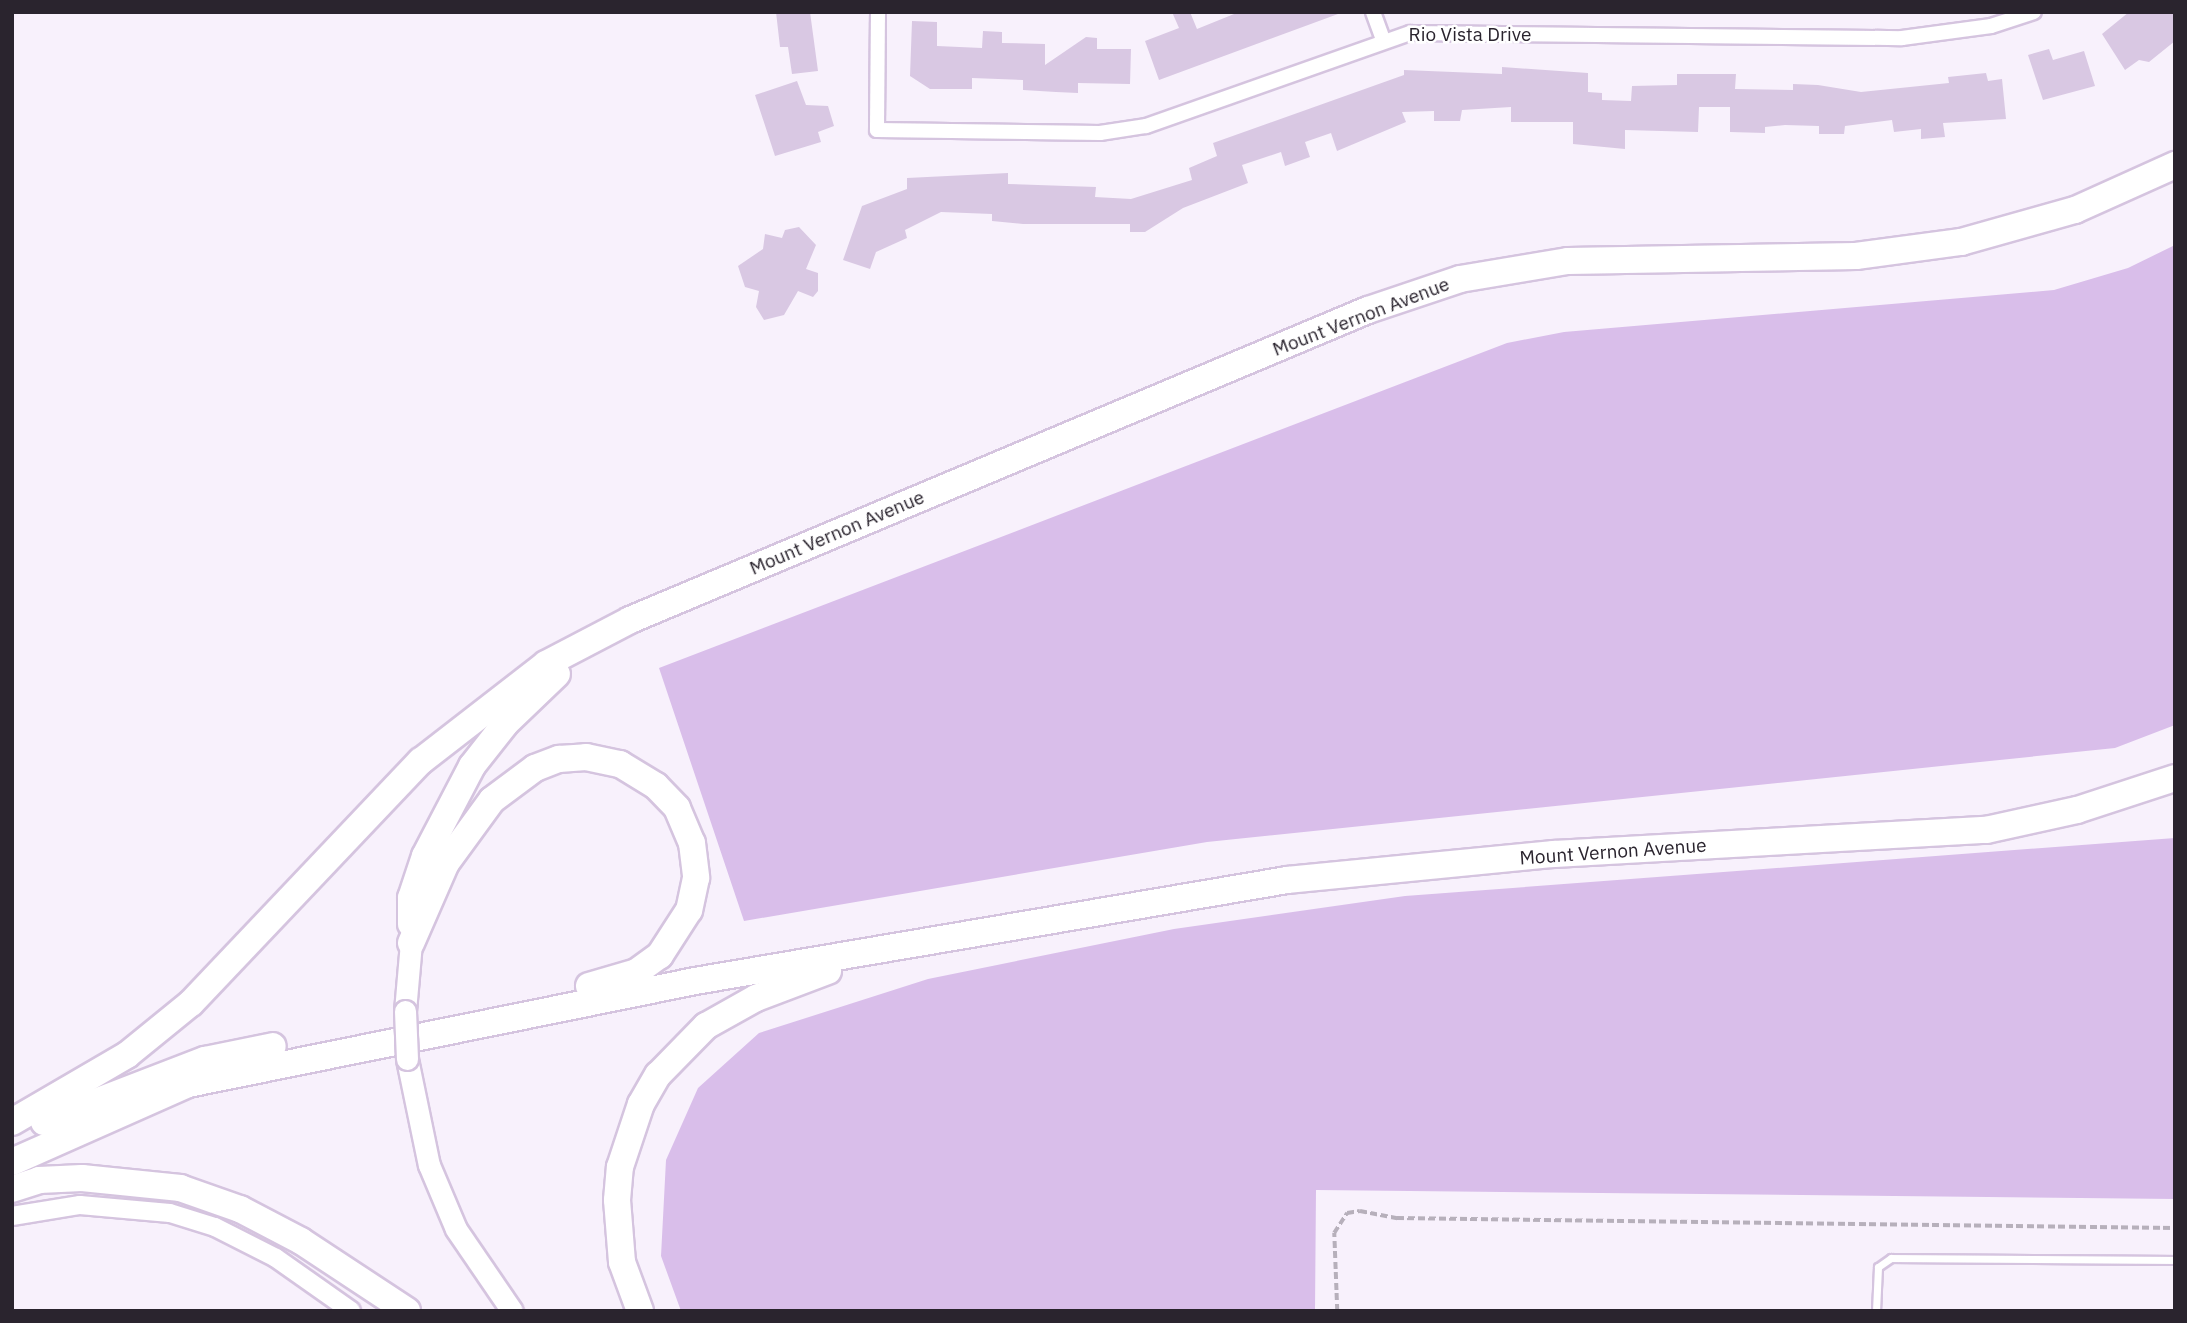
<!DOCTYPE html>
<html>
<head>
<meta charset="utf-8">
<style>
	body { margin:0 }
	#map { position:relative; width:2187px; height:1323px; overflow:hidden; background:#f8f1fc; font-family:"IBM Plex Sans",sans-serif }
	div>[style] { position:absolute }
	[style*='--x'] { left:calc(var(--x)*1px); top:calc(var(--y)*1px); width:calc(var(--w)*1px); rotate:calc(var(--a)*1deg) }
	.green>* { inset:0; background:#d9beea }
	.building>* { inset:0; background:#d9c8e3 }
	.path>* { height:3.5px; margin-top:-1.75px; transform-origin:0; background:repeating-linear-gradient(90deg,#b7b0bb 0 7px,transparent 0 10.5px) }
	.roads { filter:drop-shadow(2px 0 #d5c4df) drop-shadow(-2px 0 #d5c4df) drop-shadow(0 2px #d5c4df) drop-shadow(0 -2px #d5c4df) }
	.service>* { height:7px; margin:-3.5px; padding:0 3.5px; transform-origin:3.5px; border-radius:3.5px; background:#fff }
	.minor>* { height:14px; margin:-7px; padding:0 7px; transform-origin:7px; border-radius:7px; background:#fff }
	.tertiary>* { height:18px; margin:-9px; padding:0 9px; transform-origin:9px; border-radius:9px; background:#fff }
	.secondary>* { height:21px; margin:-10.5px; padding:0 10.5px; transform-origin:10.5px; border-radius:10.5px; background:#fff }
	.motorway>* { height:26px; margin:-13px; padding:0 13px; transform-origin:13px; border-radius:13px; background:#fff }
	.bridges { filter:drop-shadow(2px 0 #d5c4df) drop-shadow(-2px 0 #d5c4df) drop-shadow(0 2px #d5c4df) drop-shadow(0 -2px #d5c4df) }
	.secondary-bridge>* { height:21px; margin:-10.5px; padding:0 10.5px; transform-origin:10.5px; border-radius:10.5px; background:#fff }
	span { translate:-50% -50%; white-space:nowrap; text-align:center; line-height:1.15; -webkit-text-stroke:5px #fff; paint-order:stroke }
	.street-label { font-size:19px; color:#2a242e }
	.frame { position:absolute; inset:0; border:14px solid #2a242e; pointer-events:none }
</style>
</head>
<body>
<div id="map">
	<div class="green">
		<div style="clip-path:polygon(2175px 245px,2175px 725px,2115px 748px,1207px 842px,744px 921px,659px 668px,1507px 343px,1564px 332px,2054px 290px,2128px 268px)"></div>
		<div style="clip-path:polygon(2175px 838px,2175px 1199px,1316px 1190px,1315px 1311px,681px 1311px,661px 1256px,666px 1160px,698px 1088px,759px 1033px,928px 979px,1174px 929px,1405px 896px)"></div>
	</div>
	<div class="building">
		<div style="clip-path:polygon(776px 12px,810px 12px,818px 71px,792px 74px,788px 47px,780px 47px)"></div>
		<div style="clip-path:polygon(1172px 12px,1190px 12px,1197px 29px,1239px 12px,1338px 14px,1159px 80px,1145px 41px,1179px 28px)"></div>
		<div style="clip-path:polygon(2129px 12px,2175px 12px,2175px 41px,2149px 62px,2139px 60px,2125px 70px,2102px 34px)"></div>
		<div style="clip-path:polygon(912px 21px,937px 22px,937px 46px,982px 48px,983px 31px,1002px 32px,1002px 43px,1045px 44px,1045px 65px,1086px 37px,1097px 38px,1097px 49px,1131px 49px,1130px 84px,1078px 83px,1078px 93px,1056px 92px,1023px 90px,1023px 80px,972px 78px,972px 89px,930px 89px,910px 76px)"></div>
		<div style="clip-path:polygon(2049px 49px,2053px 60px,2084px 51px,2095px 86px,2043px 100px,2028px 55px)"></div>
		<div style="clip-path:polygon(1502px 67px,1588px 73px,1588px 92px,1602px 93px,1602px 100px,1631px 101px,1632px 86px,1677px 85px,1677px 74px,1736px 74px,1735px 89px,1793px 90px,1793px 84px,1818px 85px,1861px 92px,1949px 83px,1948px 77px,1986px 73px,1988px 81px,2002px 79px,2006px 119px,1943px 123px,1945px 137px,1921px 139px,1921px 129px,1894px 132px,1892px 120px,1845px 126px,1844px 134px,1819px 134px,1819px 126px,1785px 125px,1765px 127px,1765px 133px,1730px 132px,1730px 107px,1699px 107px,1698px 132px,1625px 130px,1625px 149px,1573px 144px,1573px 122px,1511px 122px,1511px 107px,1462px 110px,1460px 121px,1434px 121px,1434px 111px,1402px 112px,1406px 122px,1337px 151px,1331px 133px,1305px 142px,1310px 157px,1285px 166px,1281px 152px,1242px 165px,1248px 183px,1183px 208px,1145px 232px,1130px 232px,1130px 224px,1023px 224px,992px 221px,992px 214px,941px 212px,905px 230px,907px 238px,876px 252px,870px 269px,843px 260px,862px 206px,907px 189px,907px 178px,1008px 173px,1008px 184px,1096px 187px,1095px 197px,1131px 199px,1192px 180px,1189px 168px,1217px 156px,1213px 143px,1404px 75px,1404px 70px,1502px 74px)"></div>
		<div style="clip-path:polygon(797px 81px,806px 105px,828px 106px,834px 126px,818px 132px,821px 142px,775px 156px,755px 95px)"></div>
		<div style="clip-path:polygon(799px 227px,816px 245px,806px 269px,818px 273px,818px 291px,813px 297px,798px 291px,784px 315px,764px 320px,756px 307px,759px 291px,745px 287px,738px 266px,763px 249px,765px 234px,782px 238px,785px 230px)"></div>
	</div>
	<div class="path">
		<div style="--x:1337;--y:1311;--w:78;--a:-92.2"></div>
		<div style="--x:1334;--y:1233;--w:24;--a:-57"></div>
		<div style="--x:1347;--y:1213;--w:13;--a:-9"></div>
		<div style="--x:1360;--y:1211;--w:38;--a:11"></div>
		<div style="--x:1397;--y:1218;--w:778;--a:0.74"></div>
	</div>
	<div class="roads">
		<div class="service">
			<div style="--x:1876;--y:1311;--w:44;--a:-87.4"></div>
			<div style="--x:1878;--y:1267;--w:16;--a:-35"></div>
			<div style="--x:1891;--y:1258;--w:284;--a:0.4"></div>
		</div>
		<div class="minor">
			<div style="--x:878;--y:12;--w:118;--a:90.5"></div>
			<div style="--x:877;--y:130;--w:223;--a:0.8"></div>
			<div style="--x:1100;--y:133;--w:47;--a:-8.7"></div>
			<div style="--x:1146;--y:126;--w:280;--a:-19.4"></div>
			<div style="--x:1410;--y:33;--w:492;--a:0.6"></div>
			<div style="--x:1902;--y:38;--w:90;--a:-7.7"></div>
			<div style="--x:1991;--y:26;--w:45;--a:-18"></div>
			<div style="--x:1373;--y:12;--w:29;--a:70"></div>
		</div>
		<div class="tertiary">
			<div style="--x:12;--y:1216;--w:69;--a:-9.2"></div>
			<div style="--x:80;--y:1205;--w:90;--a:5.1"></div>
			<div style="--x:170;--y:1213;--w:47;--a:17.3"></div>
			<div style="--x:215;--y:1227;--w:68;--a:26.9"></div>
			<div style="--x:276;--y:1258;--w:92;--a:35.2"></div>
		</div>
		<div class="secondary">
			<div style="--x:405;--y:1011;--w:68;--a:-85"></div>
			<div style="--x:407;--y:1059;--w:108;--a:78.3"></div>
			<div style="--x:429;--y:1165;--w:69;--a:67.1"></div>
			<div style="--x:456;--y:1229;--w:99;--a:55.7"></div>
		</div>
		<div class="motorway">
			<div style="--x:411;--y:924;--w:26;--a:-90"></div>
			<div style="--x:411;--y:898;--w:44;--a:-71.6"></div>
			<div style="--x:425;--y:856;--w:102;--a:-62.4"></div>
			<div style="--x:472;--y:766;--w:53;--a:-51.8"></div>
			<div style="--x:505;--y:724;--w:72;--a:-43.9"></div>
			<div style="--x:411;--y:943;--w:87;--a:-66.4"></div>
			<div style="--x:446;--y:863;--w:78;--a:-53.9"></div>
			<div style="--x:492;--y:800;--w:54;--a:-36.7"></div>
			<div style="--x:535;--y:768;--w:26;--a:-21"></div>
			<div style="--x:559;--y:759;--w:27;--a:-4"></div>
			<div style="--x:586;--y:757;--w:35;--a:12"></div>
			<div style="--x:620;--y:764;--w:42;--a:31.4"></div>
			<div style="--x:656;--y:786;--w:30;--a:46"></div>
			<div style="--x:677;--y:808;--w:38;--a:67"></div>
			<div style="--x:692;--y:843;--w:35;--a:83"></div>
			<div style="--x:696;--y:878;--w:33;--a:102"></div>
			<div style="--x:689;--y:910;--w:54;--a:122.8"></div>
			<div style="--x:660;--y:955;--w:29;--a:144"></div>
			<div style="--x:637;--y:972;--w:50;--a:163.7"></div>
			<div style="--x:12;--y:1122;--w:133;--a:-30.2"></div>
			<div style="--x:127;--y:1055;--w:82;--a:-39.1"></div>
			<div style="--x:191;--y:1003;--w:334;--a:-46.5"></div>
			<div style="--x:421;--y:761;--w:158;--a:-37.8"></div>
			<div style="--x:546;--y:664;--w:95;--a:-27.6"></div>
			<div style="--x:630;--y:620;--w:800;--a:-22.79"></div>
			<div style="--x:1368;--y:310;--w:97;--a:-18.6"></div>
			<div style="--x:1460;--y:279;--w:109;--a:-9.5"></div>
			<div style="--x:1568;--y:261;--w:288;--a:-1"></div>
			<div style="--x:1856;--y:256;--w:106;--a:-7.6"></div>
			<div style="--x:1961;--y:242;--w:118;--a:-15.7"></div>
			<div style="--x:2075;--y:210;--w:110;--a:-24.2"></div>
			<div style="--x:44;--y:1122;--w:173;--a:-21.1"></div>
			<div style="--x:205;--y:1060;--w:69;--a:-11.6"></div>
			<div style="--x:12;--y:1162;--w:193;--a:-23.9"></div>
			<div style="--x:188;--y:1084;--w:517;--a:-11.48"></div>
			<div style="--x:695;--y:981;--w:601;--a:-9.68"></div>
			<div style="--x:1287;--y:880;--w:268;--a:-5.6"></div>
			<div style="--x:1554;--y:854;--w:433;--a:-3.2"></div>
			<div style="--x:1986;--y:830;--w:93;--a:-12.4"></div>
			<div style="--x:2077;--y:810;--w:103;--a:-18.1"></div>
			<div style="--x:12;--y:1189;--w:28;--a:-18"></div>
			<div style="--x:39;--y:1180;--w:43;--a:-2.7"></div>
			<div style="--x:82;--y:1178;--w:99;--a:5.8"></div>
			<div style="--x:180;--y:1188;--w:64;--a:19.3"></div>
			<div style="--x:240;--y:1209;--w:69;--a:27.7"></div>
			<div style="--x:301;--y:1241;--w:127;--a:33.4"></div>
			<div style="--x:640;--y:1311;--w:52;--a:-110.2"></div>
			<div style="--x:622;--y:1262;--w:62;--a:-94.6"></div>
			<div style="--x:617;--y:1200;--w:33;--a:-85"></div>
			<div style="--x:620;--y:1167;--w:66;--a:-71.6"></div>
			<div style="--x:641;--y:1104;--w:34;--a:-60"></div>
			<div style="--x:658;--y:1075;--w:69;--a:-45.6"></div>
			<div style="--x:706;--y:1026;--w:57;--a:-29.2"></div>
			<div style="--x:756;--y:998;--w:77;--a:-20.6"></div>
		</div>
	</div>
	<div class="bridges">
		<div class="secondary-bridge">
			<div style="--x:405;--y:1011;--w:48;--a:87.6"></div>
		</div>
	</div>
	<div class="street-label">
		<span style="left:1470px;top:35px">Rio Vista Drive</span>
		<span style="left:1361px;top:317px;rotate:-21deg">Mount Vernon Avenue</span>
		<span style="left:837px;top:533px;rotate:-23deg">Mount Vernon Avenue</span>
		<span style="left:1613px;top:852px;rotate:-4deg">Mount Vernon Avenue</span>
	</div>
	<div class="frame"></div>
</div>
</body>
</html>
